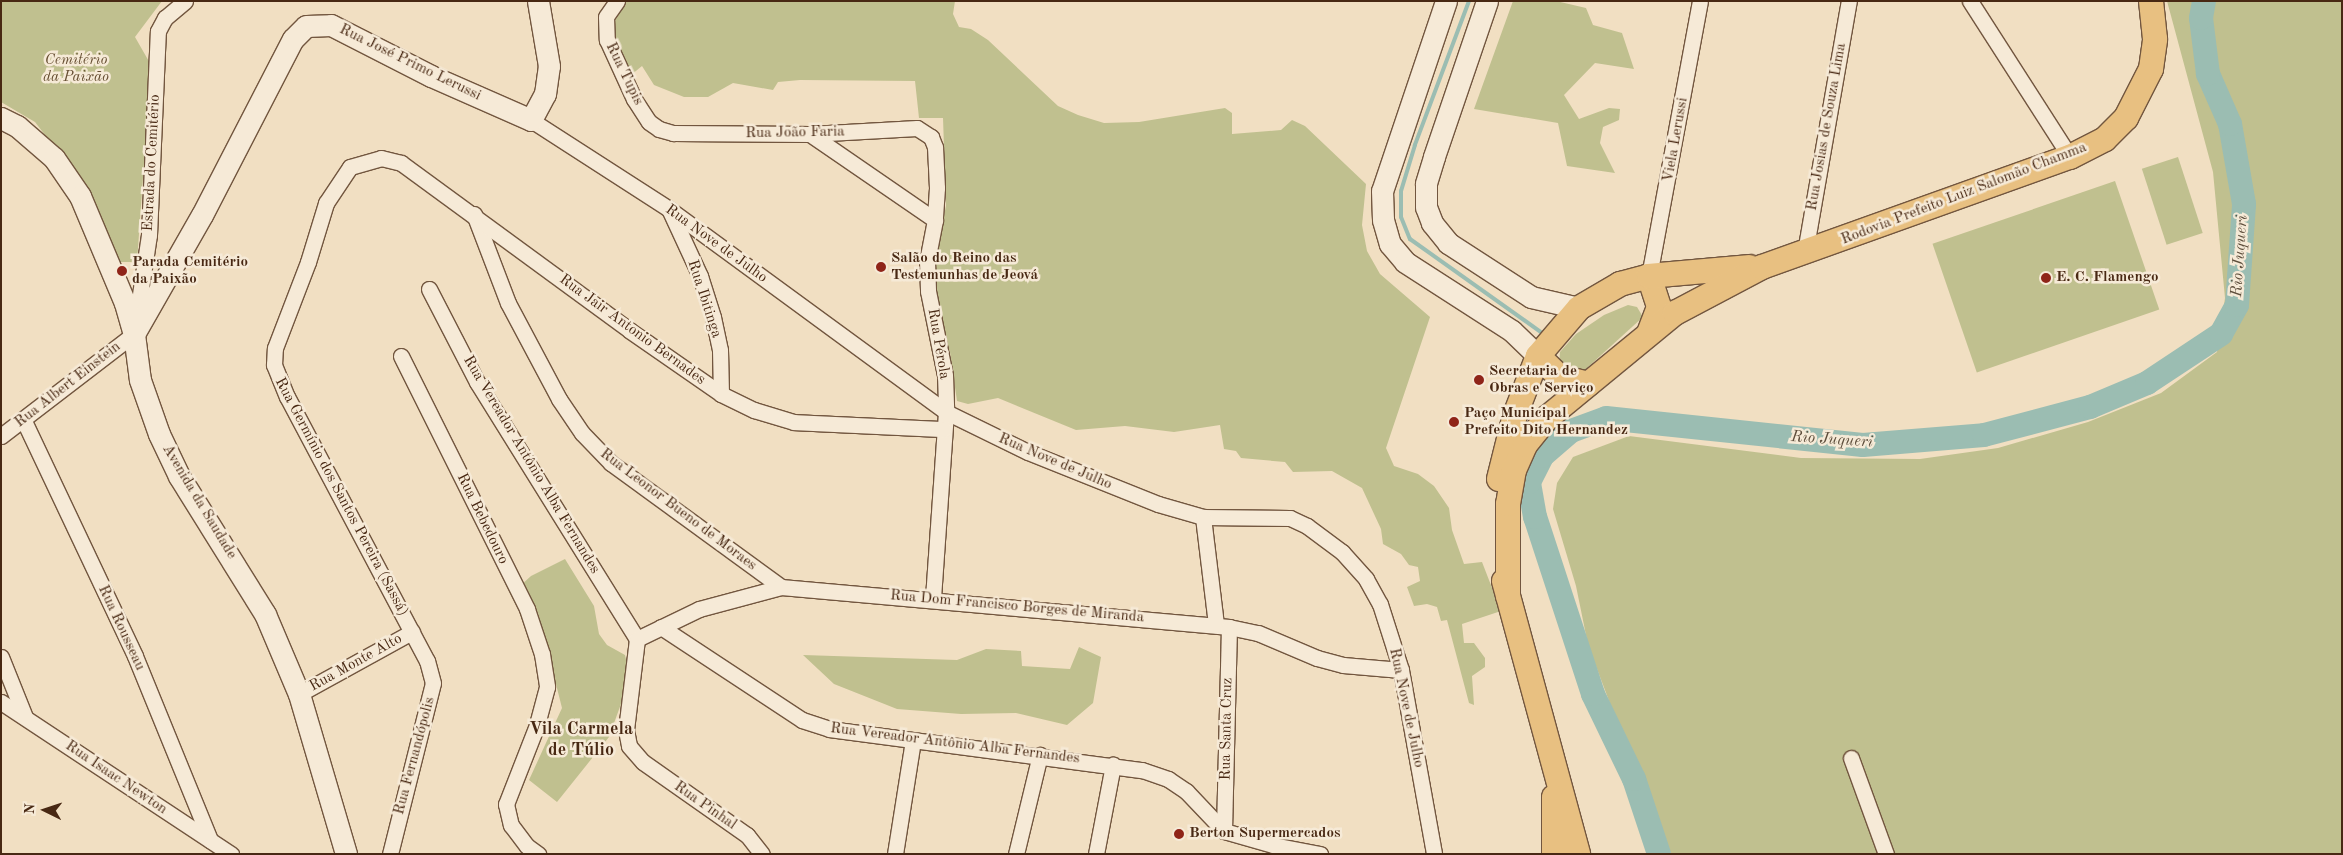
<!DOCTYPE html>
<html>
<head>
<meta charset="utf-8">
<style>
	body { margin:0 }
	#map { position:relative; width:2343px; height:855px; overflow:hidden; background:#f1dfc2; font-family:"Old Standard TT",serif }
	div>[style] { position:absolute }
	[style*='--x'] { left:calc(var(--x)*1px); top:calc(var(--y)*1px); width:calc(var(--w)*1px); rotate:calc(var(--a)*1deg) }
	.green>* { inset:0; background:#c0c08f; transform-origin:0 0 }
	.stream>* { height:4px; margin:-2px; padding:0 2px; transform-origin:2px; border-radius:2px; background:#9bbdb2 }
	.river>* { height:24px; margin:-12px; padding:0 12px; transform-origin:12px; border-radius:12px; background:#9bbdb2 }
	.roads { filter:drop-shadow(1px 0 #72563f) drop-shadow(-1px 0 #72563f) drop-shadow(0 1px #72563f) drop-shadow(0 -1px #72563f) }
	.street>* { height:15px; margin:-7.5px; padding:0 7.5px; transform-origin:7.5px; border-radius:7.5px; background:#f6ead7 }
	.secondary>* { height:21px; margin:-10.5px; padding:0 10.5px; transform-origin:10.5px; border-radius:10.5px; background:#f6ead7 }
	.primary>* { height:24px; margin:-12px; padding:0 12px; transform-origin:12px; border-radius:12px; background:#e8c081 }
	.dots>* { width:14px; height:14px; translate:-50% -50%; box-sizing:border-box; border:2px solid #f6ead7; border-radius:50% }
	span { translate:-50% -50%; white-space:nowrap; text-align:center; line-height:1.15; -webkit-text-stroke:5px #f6ead7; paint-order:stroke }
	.park-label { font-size:15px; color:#664e32; font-style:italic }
	.street-label { font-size:15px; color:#482813 }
	.poi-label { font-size:15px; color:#482813; font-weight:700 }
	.left { translate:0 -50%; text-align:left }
	.water-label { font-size:16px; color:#5d4d3b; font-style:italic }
	.quarter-label { font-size:18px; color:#482813; font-weight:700 }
	.frame { position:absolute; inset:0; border:2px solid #482813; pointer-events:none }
	.north { position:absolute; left:20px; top:785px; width:50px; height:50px; -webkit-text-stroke:4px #f6ead7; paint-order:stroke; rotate:274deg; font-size:14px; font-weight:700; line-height:20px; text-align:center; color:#482813 }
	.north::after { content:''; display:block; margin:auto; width:18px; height:22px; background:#482813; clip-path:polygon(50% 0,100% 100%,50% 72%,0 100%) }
</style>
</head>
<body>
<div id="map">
	<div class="green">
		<div style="clip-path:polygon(1px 1px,162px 1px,135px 37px,151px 65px,137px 262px,120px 262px,90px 193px,35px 122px,1px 102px)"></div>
		<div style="clip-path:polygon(625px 1px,955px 1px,953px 14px,959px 27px,971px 29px,988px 40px,1058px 106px,1078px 115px,1104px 123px,1139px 122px,1225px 108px,1232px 113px,1232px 134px,1281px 130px,1292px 120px,1305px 126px,1366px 184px,1362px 225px,1367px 251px,1380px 274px,1430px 317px,1386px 448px,1394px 466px,1418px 474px,1434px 486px,1449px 508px,1452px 530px,1464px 564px,1482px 562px,1501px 611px,1462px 624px,1464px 643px,1474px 643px,1485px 658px,1485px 667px,1472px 676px,1474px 705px,1469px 703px,1447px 620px,1441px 621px,1437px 607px,1427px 604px,1414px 606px,1407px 587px,1420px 581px,1418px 567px,1409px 565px,1401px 554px,1383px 544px,1381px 529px,1362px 488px,1332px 471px,1293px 472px,1285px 462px,1241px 458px,1236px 451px,1224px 449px,1220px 425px,1174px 432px,1125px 426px,1076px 430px,998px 398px,968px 404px,957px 401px,950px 352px,935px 316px,934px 262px,946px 206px,943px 118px,919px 118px,915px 81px,800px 80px,778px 82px,773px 90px,733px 83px,708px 97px,684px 97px,654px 85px,642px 66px,631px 75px,614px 34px,615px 21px)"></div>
		<div style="clip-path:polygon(1513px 1px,1556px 1px,1586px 8px,1593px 25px,1622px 33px,1634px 69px,1595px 63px,1564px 95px,1579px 119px,1609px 108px,1620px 109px,1619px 120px,1603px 127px,1600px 143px,1615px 173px,1567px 166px,1558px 123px,1474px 109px)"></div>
		<div style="clip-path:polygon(2167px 1px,2342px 1px,2342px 854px,1671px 854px,1644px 777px,1614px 714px,1588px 645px,1576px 586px,1553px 509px,1557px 483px,1573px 457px,1629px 436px,1801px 458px,1920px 459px,1998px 448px,2088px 422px,2161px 393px,2217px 352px,2225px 298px,2213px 172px)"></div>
		<div style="left:2178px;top:157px;width:80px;height:38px;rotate:72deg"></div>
		<div style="left:2115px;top:181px;width:136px;height:193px;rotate:71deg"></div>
		<div style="clip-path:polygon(1628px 305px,1637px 307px,1643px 317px,1577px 377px,1559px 365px,1560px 352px,1576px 334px,1604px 315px)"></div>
		<div style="clip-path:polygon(565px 559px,594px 606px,599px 634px,607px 645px,625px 655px,630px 679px,609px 737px,557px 802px,529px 780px,562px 708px,538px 613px,520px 586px,531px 576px)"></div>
		<div style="clip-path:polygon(1079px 647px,1101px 657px,1093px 703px,1067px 725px,1016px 713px,961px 714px,897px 709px,834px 684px,803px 655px,957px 660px,986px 649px,1021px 651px,1022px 666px,1070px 669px)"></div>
	</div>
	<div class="stream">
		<div style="--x:1469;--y:1;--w:154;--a:110.6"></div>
		<div style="--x:1415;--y:145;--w:48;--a:106.9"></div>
		<div style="--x:1401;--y:191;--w:26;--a:90"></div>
		<div style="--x:1401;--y:217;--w:24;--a:68"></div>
		<div style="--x:1410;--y:239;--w:161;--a:35.4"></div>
	</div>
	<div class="river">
		<div style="--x:1659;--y:854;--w:79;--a:-108.4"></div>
		<div style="--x:1634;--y:779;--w:94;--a:-115.8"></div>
		<div style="--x:1593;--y:694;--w:186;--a:-108.1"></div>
		<div style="--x:1535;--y:517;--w:36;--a:-100"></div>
		<div style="--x:1529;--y:482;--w:29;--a:-63"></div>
		<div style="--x:1542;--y:456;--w:38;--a:-41"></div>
		<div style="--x:1571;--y:431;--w:37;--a:-20"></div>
		<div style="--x:1606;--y:418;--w:258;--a:6"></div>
		<div style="--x:1863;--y:445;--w:121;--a:-4.7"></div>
		<div style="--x:1984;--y:435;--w:110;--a:-14.8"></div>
		<div style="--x:2090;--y:407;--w:62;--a:-22.8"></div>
		<div style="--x:2147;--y:383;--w:89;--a:-33.5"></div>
		<div style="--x:2221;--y:334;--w:33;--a:-61"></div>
		<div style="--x:2237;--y:305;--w:101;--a:-86"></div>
		<div style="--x:2244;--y:204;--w:81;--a:-99.9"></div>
		<div style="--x:2230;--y:124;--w:55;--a:-113.7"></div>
		<div style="--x:2208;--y:74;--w:56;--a:-97.1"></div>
		<div style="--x:2201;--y:18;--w:17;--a:-80"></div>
	</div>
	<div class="roads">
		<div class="street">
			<div style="--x:617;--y:1;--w:19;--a:125"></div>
			<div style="--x:606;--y:17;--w:23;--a:88"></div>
			<div style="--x:607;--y:40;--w:65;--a:65.4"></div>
			<div style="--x:634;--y:99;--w:27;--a:57"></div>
			<div style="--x:649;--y:122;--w:12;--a:35"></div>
			<div style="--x:659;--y:129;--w:15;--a:16"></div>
			<div style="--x:673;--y:133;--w:137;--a:0.4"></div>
			<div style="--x:810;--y:134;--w:107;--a:-3.2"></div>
			<div style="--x:917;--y:128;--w:17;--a:33"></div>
			<div style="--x:931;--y:137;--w:11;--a:68"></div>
			<div style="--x:935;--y:147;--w:41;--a:87.2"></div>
			<div style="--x:937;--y:188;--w:32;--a:94"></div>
			<div style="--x:935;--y:220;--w:42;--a:101"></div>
			<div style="--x:927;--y:261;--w:30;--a:88"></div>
			<div style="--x:928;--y:291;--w:86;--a:78.6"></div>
			<div style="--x:945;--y:375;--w:37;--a:88"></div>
			<div style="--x:946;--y:412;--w:187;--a:94"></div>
			<div style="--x:1970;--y:1;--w:185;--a:57.3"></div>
			<div style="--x:531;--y:120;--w:164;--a:32.8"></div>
			<div style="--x:669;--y:209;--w:343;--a:36.2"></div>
			<div style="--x:946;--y:412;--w:91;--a:26"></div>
			<div style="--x:1028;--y:452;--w:140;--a:21.8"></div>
			<div style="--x:1158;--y:504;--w:47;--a:16.1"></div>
			<div style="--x:1203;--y:517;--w:87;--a:0.7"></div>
			<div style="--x:1290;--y:518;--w:19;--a:25"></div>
			<div style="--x:1307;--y:526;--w:44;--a:36.6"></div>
			<div style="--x:1342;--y:552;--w:36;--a:48"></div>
			<div style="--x:1366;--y:579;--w:29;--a:61"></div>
			<div style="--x:1380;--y:604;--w:69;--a:72.3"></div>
			<div style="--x:1401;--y:670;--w:187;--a:79.8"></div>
			<div style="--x:810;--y:134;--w:152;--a:34.5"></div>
			<div style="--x:670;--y:211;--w:72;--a:65.2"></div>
			<div style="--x:700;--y:276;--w:43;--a:72.4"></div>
			<div style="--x:713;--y:317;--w:34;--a:78"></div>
			<div style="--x:720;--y:350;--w:44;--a:88.7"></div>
			<div style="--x:474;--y:214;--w:95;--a:69.1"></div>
			<div style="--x:508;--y:303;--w:109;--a:62"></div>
			<div style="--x:559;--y:399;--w:41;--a:55.9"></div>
			<div style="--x:582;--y:433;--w:42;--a:46"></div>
			<div style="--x:611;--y:463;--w:210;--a:36.1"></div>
			<div style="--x:1805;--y:252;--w:255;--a:-80.1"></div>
			<div style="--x:1649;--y:276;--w:279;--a:-79.5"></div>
			<div style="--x:429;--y:289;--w:105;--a:62.7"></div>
			<div style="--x:477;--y:382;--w:303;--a:58.1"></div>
			<div style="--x:401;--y:356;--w:283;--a:63.5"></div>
			<div style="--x:527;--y:609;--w:47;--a:71.6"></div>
			<div style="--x:542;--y:654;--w:33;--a:81"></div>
			<div style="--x:547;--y:687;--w:39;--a:105"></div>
			<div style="--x:537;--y:725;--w:85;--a:111.4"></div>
			<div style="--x:506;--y:804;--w:22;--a:77"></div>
			<div style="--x:511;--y:825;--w:26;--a:53"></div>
			<div style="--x:527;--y:846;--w:14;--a:36"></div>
			<div style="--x:24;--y:421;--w:260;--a:64.7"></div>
			<div style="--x:135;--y:656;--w:199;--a:67.8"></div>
			<div style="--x:1;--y:436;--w:168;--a:-37.5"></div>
			<div style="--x:134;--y:334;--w:100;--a:-81.4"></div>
			<div style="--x:149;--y:235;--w:204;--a:-87.5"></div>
			<div style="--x:158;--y:31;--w:15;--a:-62"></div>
			<div style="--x:165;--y:18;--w:26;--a:-40"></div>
			<div style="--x:1203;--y:517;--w:109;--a:83.1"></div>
			<div style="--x:661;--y:627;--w:169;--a:33.4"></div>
			<div style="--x:802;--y:720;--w:28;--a:18"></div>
			<div style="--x:829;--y:729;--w:316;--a:7.5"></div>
			<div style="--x:1142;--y:770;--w:28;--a:19"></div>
			<div style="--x:1168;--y:779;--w:22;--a:34"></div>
			<div style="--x:1186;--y:791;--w:55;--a:46.5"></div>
			<div style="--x:1224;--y:831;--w:51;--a:15.9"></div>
			<div style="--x:1273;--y:845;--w:48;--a:10.8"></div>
			<div style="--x:637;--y:639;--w:69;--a:-25.8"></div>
			<div style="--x:699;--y:609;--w:85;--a:-15"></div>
			<div style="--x:781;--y:587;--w:450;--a:5.1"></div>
			<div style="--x:1229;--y:627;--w:30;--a:12"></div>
			<div style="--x:1258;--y:633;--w:64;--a:23"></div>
			<div style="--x:1317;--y:658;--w:27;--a:15"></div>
			<div style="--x:1343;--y:665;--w:58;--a:4.9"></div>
			<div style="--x:637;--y:639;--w:92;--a:96.9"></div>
			<div style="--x:626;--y:730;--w:16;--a:79"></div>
			<div style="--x:629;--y:746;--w:21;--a:49"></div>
			<div style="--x:643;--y:762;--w:127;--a:35.1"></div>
			<div style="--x:747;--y:835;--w:24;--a:52"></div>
			<div style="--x:1;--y:657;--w:65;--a:68.2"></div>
			<div style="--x:299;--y:694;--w:129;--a:-28.8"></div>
			<div style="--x:1;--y:702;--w:276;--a:33.5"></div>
			<div style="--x:1851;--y:758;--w:102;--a:70"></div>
			<div style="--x:1224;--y:831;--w:204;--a:-88.6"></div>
			<div style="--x:390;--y:854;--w:176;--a:-75.9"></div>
			<div style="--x:433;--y:683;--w:23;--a:-105"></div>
			<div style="--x:427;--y:661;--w:299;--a:-117.9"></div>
			<div style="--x:287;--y:397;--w:35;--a:-112"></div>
			<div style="--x:274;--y:365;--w:17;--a:-87"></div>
			<div style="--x:275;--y:348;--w:92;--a:-69"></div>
			<div style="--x:308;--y:262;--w:62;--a:-73"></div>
			<div style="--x:326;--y:203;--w:43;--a:-56.3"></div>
			<div style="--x:350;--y:167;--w:32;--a:-16"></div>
			<div style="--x:381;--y:158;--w:21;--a:14"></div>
			<div style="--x:401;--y:163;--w:283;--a:36.2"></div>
			<div style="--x:629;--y:330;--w:112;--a:34.8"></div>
			<div style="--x:721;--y:394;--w:37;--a:26"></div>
			<div style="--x:754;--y:410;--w:42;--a:16.7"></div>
			<div style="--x:794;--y:422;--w:150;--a:2.7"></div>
			<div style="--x:895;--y:854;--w:115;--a:-81"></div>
			<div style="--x:1016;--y:854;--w:102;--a:-76.4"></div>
			<div style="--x:1096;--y:854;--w:91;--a:-79.2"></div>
		</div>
		<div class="secondary">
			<div style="--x:1446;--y:1;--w:200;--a:108.6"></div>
			<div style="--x:1382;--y:191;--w:29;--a:88"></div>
			<div style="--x:1383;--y:220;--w:25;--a:74"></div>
			<div style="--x:1390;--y:244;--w:23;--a:50"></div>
			<div style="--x:1405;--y:262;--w:127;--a:32.8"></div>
			<div style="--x:1512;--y:331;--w:36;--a:44"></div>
			<div style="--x:1487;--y:1;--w:165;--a:108.8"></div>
			<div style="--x:1434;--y:157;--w:28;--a:107"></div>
			<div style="--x:1426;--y:184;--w:23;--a:90"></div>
			<div style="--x:1426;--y:207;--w:17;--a:69"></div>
			<div style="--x:1432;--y:223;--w:26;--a:51"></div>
			<div style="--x:1448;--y:243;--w:99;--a:33"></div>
			<div style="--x:1531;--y:297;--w:49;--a:12.9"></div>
			<div style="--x:1;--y:118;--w:18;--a:27"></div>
			<div style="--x:17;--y:126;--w:49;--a:40.9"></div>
			<div style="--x:54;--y:158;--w:46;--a:55.6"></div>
			<div style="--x:80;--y:196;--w:116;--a:67.2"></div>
			<div style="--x:125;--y:303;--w:32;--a:74"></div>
			<div style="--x:134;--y:334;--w:46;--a:82.6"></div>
			<div style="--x:140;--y:380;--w:57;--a:70.6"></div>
			<div style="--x:159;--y:434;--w:47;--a:64.5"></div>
			<div style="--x:179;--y:476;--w:163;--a:58.1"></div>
			<div style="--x:265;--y:614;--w:87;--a:67"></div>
			<div style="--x:299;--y:694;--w:167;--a:73.6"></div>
			<div style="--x:134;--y:334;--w:137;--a:-60.3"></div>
			<div style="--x:202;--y:215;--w:198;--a:-62.7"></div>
			<div style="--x:293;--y:39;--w:18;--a:-45"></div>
			<div style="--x:306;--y:26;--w:25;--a:-2"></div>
			<div style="--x:331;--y:25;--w:112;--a:27"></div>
			<div style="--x:431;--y:76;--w:109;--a:23.7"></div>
			<div style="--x:531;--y:120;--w:30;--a:-62"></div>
			<div style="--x:545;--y:94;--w:28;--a:-82"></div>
			<div style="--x:549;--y:66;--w:66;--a:-99.6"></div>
		</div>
		<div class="primary">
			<div style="--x:1649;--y:276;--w:33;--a:72"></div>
			<div style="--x:1659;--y:307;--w:26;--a:111"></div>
			<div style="--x:1538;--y:356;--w:30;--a:44"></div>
			<div style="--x:1560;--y:377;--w:29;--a:14"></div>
			<div style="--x:1499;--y:479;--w:66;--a:-76"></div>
			<div style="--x:1515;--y:415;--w:63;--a:-68.7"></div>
			<div style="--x:1538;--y:356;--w:63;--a:-49.5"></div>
			<div style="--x:1579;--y:308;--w:48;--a:-30.3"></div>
			<div style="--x:1620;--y:284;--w:30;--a:-15"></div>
			<div style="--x:1649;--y:276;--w:101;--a:-5.1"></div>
			<div style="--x:1504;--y:581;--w:283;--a:74.8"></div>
			<div style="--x:1508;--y:596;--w:92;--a:-90"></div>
			<div style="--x:1508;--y:504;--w:35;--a:-80"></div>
			<div style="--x:1514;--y:470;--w:27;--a:-66"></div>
			<div style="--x:1525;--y:445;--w:35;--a:-51"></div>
			<div style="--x:1547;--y:418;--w:166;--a:-39.4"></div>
			<div style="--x:1675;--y:313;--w:98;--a:-27.9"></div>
			<div style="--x:1762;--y:267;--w:327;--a:-19.7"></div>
			<div style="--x:2070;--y:157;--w:39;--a:-27"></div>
			<div style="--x:2105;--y:139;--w:30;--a:-45"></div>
			<div style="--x:2126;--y:118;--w:55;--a:-63"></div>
			<div style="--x:2151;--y:69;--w:30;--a:-82"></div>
			<div style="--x:2155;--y:39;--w:38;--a:-96"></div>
			<div style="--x:1554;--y:854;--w:57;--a:-90"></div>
		</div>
	</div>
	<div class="dots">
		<div style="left:881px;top:267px;background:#8f2418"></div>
		<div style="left:122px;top:271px;background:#8f2418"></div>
		<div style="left:2046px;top:278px;background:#8f2418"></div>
		<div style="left:1479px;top:380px;background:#8f2418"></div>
		<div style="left:1454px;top:422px;background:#8f2418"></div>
		<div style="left:1179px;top:834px;background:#8f2418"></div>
	</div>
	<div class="park-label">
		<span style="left:76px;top:69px">Cemitério<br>da Paixão</span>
	</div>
	<div class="street-label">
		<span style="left:410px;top:63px;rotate:26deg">Rua José Primo Lerussi</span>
		<span style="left:624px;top:74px;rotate:64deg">Rua Tupis</span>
		<span style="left:1827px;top:127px;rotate:-80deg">Rua Josias de Souza Lima</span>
		<span style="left:795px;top:133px;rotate:-1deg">Rua João Faria</span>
		<span style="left:1676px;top:140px;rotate:-80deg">Viela Lerussi</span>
		<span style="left:152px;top:163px;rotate:-87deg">Estrada do Cemitério</span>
		<span style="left:1964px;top:194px;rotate:-21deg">Rodovia Prefeito Luiz Salomão Chamma</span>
		<span style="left:716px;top:244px;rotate:36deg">Rua Nove de Julho</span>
		<span style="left:704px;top:299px;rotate:72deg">Rua Ibitinga</span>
		<span style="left:632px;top:330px;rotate:36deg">Rua Jair Antonio Bernades</span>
		<span style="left:938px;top:344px;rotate:80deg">Rua Pérola</span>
		<span style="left:68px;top:385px;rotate:-38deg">Rua Albert Einstein</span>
		<span style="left:1055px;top:462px;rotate:23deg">Rua Nove de Julho</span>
		<span style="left:531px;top:465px;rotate:59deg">Rua Vereador Antônio Alba Fernandes</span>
		<span style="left:341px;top:497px;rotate:62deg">Rua Germínio dos Santos Pereira (Sassá)</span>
		<span style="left:199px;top:502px;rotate:59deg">Avenida da Saudade</span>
		<span style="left:678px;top:510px;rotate:37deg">Rua Leonor Bueno de Moraes</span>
		<span style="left:482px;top:519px;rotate:64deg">Rua Bebedouro</span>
		<span style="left:1017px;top:607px;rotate:5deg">Rua Dom Francisco Borges de Miranda</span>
		<span style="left:121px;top:628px;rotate:65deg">Rua Rousseau</span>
		<span style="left:356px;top:663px;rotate:-29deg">Rua Monte Alto</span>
		<span style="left:1406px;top:708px;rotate:78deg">Rua Nove de Julho</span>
		<span style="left:1227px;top:729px;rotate:-89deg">Rua Santa Cruz</span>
		<span style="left:955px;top:744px;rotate:7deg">Rua Vereador Antônio Alba Fernandes</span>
		<span style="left:415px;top:756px;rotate:-75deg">Rua Fernandópolis</span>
		<span style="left:116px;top:778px;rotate:34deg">Rua Isaac Newton</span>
		<span style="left:705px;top:806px;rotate:35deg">Rua Pinhal</span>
	</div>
	<div class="poi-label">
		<span class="left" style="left:891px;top:267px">Salão do Reino das<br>Testemunhas de Jeová</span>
		<span class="left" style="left:132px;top:271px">Parada Cemitério<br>da Paixão</span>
		<span class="left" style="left:2056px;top:278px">E. C. Flamengo</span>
		<span class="left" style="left:1489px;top:380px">Secretaria de<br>Obras e Serviço</span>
		<span class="left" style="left:1464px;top:422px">Paço Municipal<br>Prefeito Dito Hernandez</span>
		<span class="left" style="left:1189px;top:834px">Berton Supermercados</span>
	</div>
	<div class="water-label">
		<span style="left:2240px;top:256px;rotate:-86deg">Rio Juqueri</span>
		<span style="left:1832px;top:440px;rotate:4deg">Rio Juqueri</span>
	</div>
	<div class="quarter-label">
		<span style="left:581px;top:740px">Vila Carmela<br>de Túlio</span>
	</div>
	<div class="frame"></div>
	<div class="north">N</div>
</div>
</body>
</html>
